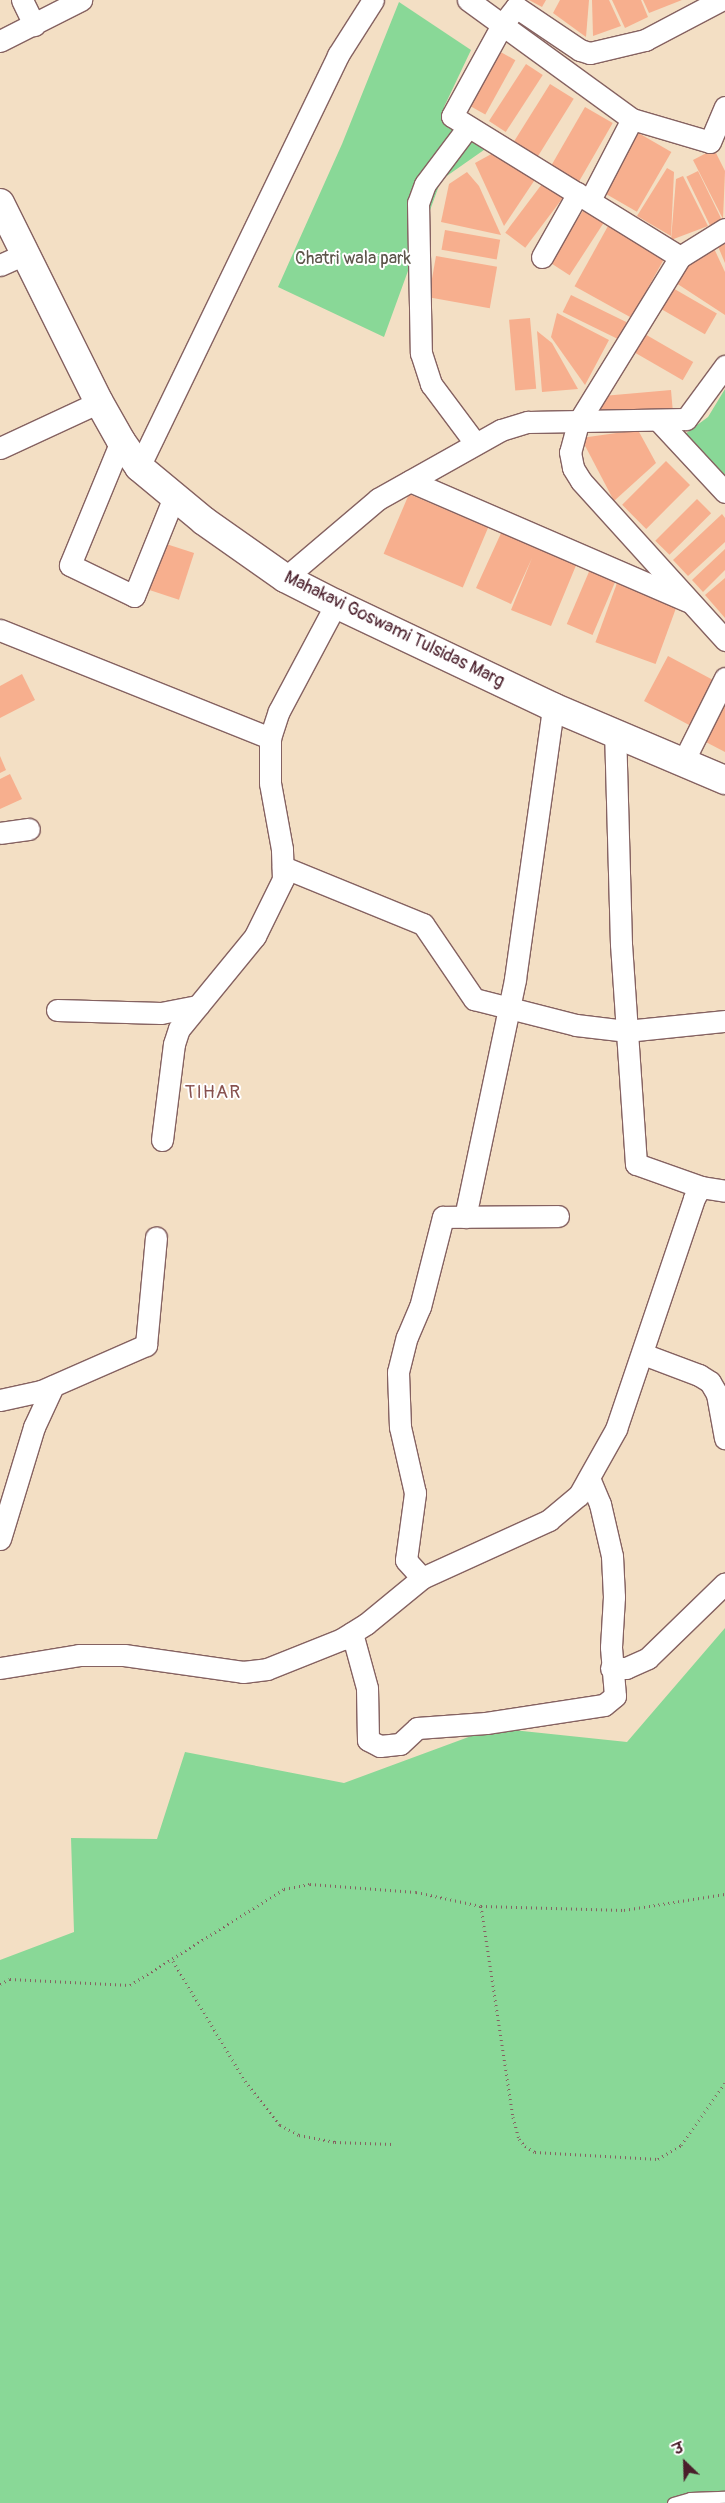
<!DOCTYPE html>
<html>
<head>
<meta charset="utf-8">
<style>
	body { margin:0 }
	#map { position:relative; width:725px; height:2503px; overflow:hidden; background:#f3dfc4; font-family:Pangolin,"Playpen Sans Deva",sans-serif }
	div>[style] { position:absolute }
	[style*='--x'] { left:calc(var(--x)*1px); top:calc(var(--y)*1px); width:calc(var(--w)*1px); rotate:calc(var(--a)*1deg) }
	.green>* { inset:0; background:#89d897 }
	.building>* { inset:0; background:#f7af8e; transform-origin:0 0 }
	.path>* { height:3px; margin-top:-1.5px; transform-origin:0; background:repeating-linear-gradient(90deg,#856261 0 1px,transparent 0 5px) }
	.roads { filter:drop-shadow(1px 0 #856261) drop-shadow(-1px 0 #856261) drop-shadow(0 1px #856261) drop-shadow(0 -1px #856261) }
	.lane>* { height:11px; margin:-5.5px; padding:0 5.5px; transform-origin:5.5px; border-radius:5.5px; background:#fff }
	.street>* { height:21px; margin:-10.5px; padding:0 10.5px; transform-origin:10.5px; border-radius:10.5px; background:#fff }
	.secondary>* { height:28px; margin:-14px; padding:0 14px; transform-origin:14px; border-radius:14px; background:#fff }
	span { translate:-50% -50%; white-space:nowrap; text-align:center; line-height:1.15; -webkit-text-stroke:4px #fff; paint-order:stroke }
	.park-label { font-size:18px; color:#5d564b }
	.street-label { font-size:18px; color:#4a1f2b }
	.neighbourhood-label { font-size:19px; color:#87514e; letter-spacing:1px }
	.north { position:absolute; left:660px; top:2438px; width:50px; height:50px; -webkit-text-stroke:4px #fff; paint-order:stroke; rotate:336deg; font-size:14px; font-weight:700; line-height:20px; text-align:center; color:#4a1f2b }
	.north::after { content:''; display:block; margin:auto; width:18px; height:22px; background:#4a1f2b; clip-path:polygon(50% 0,100% 100%,50% 72%,0 100%) }
</style>
</head>
<body>
<div id="map">
	<div class="green">
		<div style="clip-path:polygon(399px 2px,471px 50px,444px 107px,491px 145px,441px 180px,384px 337px,278px 287px,342px 144px)"></div>
		<div style="clip-path:polygon(725px 389px,725px 482px,681px 437px,708px 417px)"></div>
		<div style="clip-path:polygon(725px 1628px,725px 2503px,0 2503px,0 1960px,74px 1932px,71px 1838px,157px 1839px,185px 1752px,344px 1783px,493px 1728px,627px 1742px)"></div>
	</div>
	<div class="building">
		<div style="clip-path:polygon(529px 0,546px 0,542px 7px)"></div>
		<div style="clip-path:polygon(560px 0,589px 0,586px 37px,553px 13px)"></div>
		<div style="clip-path:polygon(592px 0,609px 0,621px 26px,593px 36px)"></div>
		<div style="clip-path:polygon(612px 0,641px 0,648px 17px,625px 28px)"></div>
		<div style="clip-path:polygon(643px 0,682px 0,649px 13px)"></div>
		<div style="left:497px;top:50px;width:21px;height:62px;rotate:29deg"></div>
		<div style="left:526px;top:64px;width:20px;height:68px;rotate:33deg"></div>
		<div style="left:550px;top:84px;width:28px;height:70px;rotate:32deg"></div>
		<div style="left:585px;top:107px;width:32px;height:68px;rotate:30deg"></div>
		<div style="left:635px;top:131px;width:42px;height:69px;rotate:30deg"></div>
		<div style="clip-path:polygon(714px 149px,725px 171px,723px 219px,693px 160px)"></div>
		<div style="clip-path:polygon(495px 152px,536px 178px,504px 226px,475px 163px)"></div>
		<div style="clip-path:polygon(667px 168px,674px 172px,671px 236px,637px 216px)"></div>
		<div style="left:698px;top:171px;width:55px;height:13px;rotate:64deg"></div>
		<div style="clip-path:polygon(467px 172px,479px 186px,501px 235px,441px 222px,449px 184px)"></div>
		<div style="clip-path:polygon(683px 176px,708px 226px,671px 240px,676px 179px)"></div>
		<div style="left:545px;top:180px;width:25px;height:66px;rotate:37deg"></div>
		<div style="left:586px;top:206px;width:24px;height:67px;rotate:33deg"></div>
		<div style="left:608px;top:226px;width:65px;height:69px;rotate:29deg"></div>
		<div style="left:445px;top:230px;width:56px;height:20px;rotate:10deg"></div>
		<div style="clip-path:polygon(725px 241px,725px 263px,717px 244px)"></div>
		<div style="clip-path:polygon(711px 242px,725px 272px,725px 315px,673px 281px)"></div>
		<div style="left:436px;top:256px;width:62px;height:42px;rotate:10deg"></div>
		<div style="left:671px;top:287px;width:53px;height:24px;rotate:30deg"></div>
		<div style="left:571px;top:295px;width:62px;height:19px;rotate:26deg"></div>
		<div style="clip-path:polygon(557px 313px,609px 340px,585px 385px,551px 337px)"></div>
		<div style="left:530px;top:318px;width:71px;height:21px;rotate:85deg"></div>
		<div style="clip-path:polygon(537px 331px,552px 343px,578px 389px,542px 392px)"></div>
		<div style="left:643px;top:333px;width:58px;height:21px;rotate:30deg"></div>
		<div style="left:671px;top:390px;width:22px;height:74px;rotate:85deg"></div>
		<div style="clip-path:polygon(638px 430px,656px 463px,614px 501px,581px 438px)"></div>
		<div style="left:666px;top:461px;width:34px;height:62px;rotate:45deg"></div>
		<div style="left:409px;top:494px;width:86px;height:65px;rotate:23deg"></div>
		<div style="left:697px;top:499px;width:20px;height:59px;rotate:45deg"></div>
		<div style="clip-path:polygon(722px 514px,725px 518px,725px 542px,688px 576px,673px 560px)"></div>
		<div style="clip-path:polygon(502px 531px,577px 563px,551px 626px,511px 610px,532px 558px,511px 604px,476px 588px)"></div>
		<div style="left:157px;top:541px;width:39px;height:49px;rotate:18deg"></div>
		<div style="clip-path:polygon(725px 549px,725px 570px,703px 592px,692px 580px)"></div>
		<div style="left:591px;top:567px;width:28px;height:62px;rotate:23deg"></div>
		<div style="clip-path:polygon(725px 578px,725px 618px,705px 595px)"></div>
		<div style="left:617px;top:583px;width:64px;height:63px;rotate:20deg"></div>
		<div style="left:668px;top:656px;width:58px;height:51px;rotate:28deg"></div>
		<div style="clip-path:polygon(22px 674px,35px 700px,0 718px,0 686px)"></div>
		<div style="clip-path:polygon(725px 695px,725px 752px,702px 740px)"></div>
		<div style="clip-path:polygon(0 756px,6px 770px,0 773px)"></div>
		<div style="clip-path:polygon(10px 774px,22px 799px,0 809px,0 779px)"></div>
	</div>
	<div class="path">
		<div style="--x:481;--y:1906;--w:213;--a:81.4"></div>
		<div style="--x:513;--y:2117;--w:23;--a:75"></div>
		<div style="--x:519;--y:2139;--w:9;--a:49"></div>
		<div style="--x:525;--y:2146;--w:12;--a:31"></div>
		<div style="--x:535;--y:2152;--w:123;--a:3.3"></div>
		<div style="--x:658;--y:2159;--w:27;--a:-31"></div>
		<div style="--x:681;--y:2145;--w:76;--a:-54.6"></div>
		<div style="--x:173;--y:1961;--w:140;--a:59"></div>
		<div style="--x:245;--y:2081;--w:56;--a:51.5"></div>
		<div style="--x:280;--y:2125;--w:21;--a:28"></div>
		<div style="--x:299;--y:2135;--w:37;--a:11"></div>
		<div style="--x:335;--y:2142;--w:58;--a:2"></div>
		<div style="--x:0;--y:1984;--w:11;--a:-27"></div>
		<div style="--x:10;--y:1979;--w:120;--a:2.9"></div>
		<div style="--x:130;--y:1985;--w:181;--a:-31.9"></div>
		<div style="--x:284;--y:1889;--w:26;--a:-11"></div>
		<div style="--x:310;--y:1884;--w:106;--a:4.3"></div>
		<div style="--x:416;--y:1892;--w:66;--a:12.2"></div>
		<div style="--x:481;--y:1906;--w:143;--a:1.6"></div>
		<div style="--x:624;--y:1910;--w:102;--a:-9"></div>
	</div>
	<div class="roads">
		<div class="lane">
			<div style="--x:673;--y:2503;--w:18;--a:-16"></div>
			<div style="--x:690;--y:2498;--w:35;--a:-2"></div>
		</div>
		<div class="street">
			<div style="--x:22;--y:0;--w:28;--a:64"></div>
			<div style="--x:468;--y:0;--w:203;--a:36"></div>
			<div style="--x:632;--y:119;--w:81;--a:16.4"></div>
			<div style="--x:710;--y:142;--w:38;--a:-67"></div>
			<div style="--x:0;--y:41;--w:91;--a:-26.8"></div>
			<div style="--x:468;--y:127;--w:71;--a:127"></div>
			<div style="--x:425;--y:184;--w:20;--a:110"></div>
			<div style="--x:418;--y:203;--w:150;--a:88.9"></div>
			<div style="--x:421;--y:353;--w:33;--a:72"></div>
			<div style="--x:431;--y:384;--w:74;--a:53.3"></div>
			<div style="--x:590;--y:200;--w:91;--a:-62.6"></div>
			<div style="--x:725;--y:229;--w:53;--a:148.1"></div>
			<div style="--x:680;--y:257;--w:195;--a:121.6"></div>
			<div style="--x:578;--y:423;--w:30;--a:105"></div>
			<div style="--x:570;--y:452;--w:16;--a:79"></div>
			<div style="--x:573;--y:468;--w:15;--a:58"></div>
			<div style="--x:581;--y:481;--w:215;--a:47.8"></div>
			<div style="--x:542;--y:257;--w:73;--a:-60.6"></div>
			<div style="--x:680;--y:257;--w:268;--a:-148.3"></div>
			<div style="--x:452;--y:116;--w:104;--a:-61.2"></div>
			<div style="--x:502;--y:25;--w:23;--a:-52"></div>
			<div style="--x:516;--y:7;--w:77;--a:33.9"></div>
			<div style="--x:580;--y:50;--w:10;--a:17"></div>
			<div style="--x:590;--y:53;--w:57;--a:-13.3"></div>
			<div style="--x:645;--y:40;--w:86;--a:-27.8"></div>
			<div style="--x:0;--y:265;--w:27;--a:-24"></div>
			<div style="--x:659;--y:421;--w:97;--a:47.1"></div>
			<div style="--x:121;--y:441;--w:134;--a:112.4"></div>
			<div style="--x:70;--y:565;--w:71;--a:25.8"></div>
			<div style="--x:134;--y:596;--w:107;--a:-68"></div>
			<div style="--x:0;--y:448;--w:109;--a:-24.9"></div>
			<div style="--x:139;--y:467;--w:458;--a:-64.2"></div>
			<div style="--x:338;--y:55;--w:65;--a:-57.5"></div>
			<div style="--x:410;--y:481;--w:302;--a:23.4"></div>
			<div style="--x:285;--y:578;--w:122;--a:-40.3"></div>
			<div style="--x:378;--y:499;--w:141;--a:-29.3"></div>
			<div style="--x:501;--y:430;--w:28;--a:-17"></div>
			<div style="--x:528;--y:422;--w:158;--a:-1.1"></div>
			<div style="--x:686;--y:419;--w:66;--a:-53.7"></div>
			<div style="--x:0;--y:630;--w:291;--a:21.8"></div>
			<div style="--x:683;--y:762;--w:94;--a:-63.4"></div>
			<div style="--x:0;--y:833;--w:29;--a:-8"></div>
			<div style="--x:283;--y:867;--w:151;--a:22.2"></div>
			<div style="--x:423;--y:924;--w:91;--a:55.8"></div>
			<div style="--x:474;--y:999;--w:105;--a:14.3"></div>
			<div style="--x:576;--y:1025;--w:50;--a:6.8"></div>
			<div style="--x:626;--y:1031;--w:100;--a:-5.8"></div>
			<div style="--x:57;--y:1010;--w:104;--a:1.7"></div>
			<div style="--x:161;--y:1013;--w:38;--a:-11"></div>
			<div style="--x:162;--y:1140;--w:97;--a:-82.9"></div>
			<div style="--x:174;--y:1044;--w:16;--a:-72"></div>
			<div style="--x:179;--y:1029;--w:120;--a:-50.7"></div>
			<div style="--x:255;--y:936;--w:64;--a:-63.8"></div>
			<div style="--x:283;--y:879;--w:30;--a:-92"></div>
			<div style="--x:282;--y:849;--w:67;--a:-100.3"></div>
			<div style="--x:270;--y:783;--w:45;--a:-90"></div>
			<div style="--x:270;--y:738;--w:28;--a:-72"></div>
			<div style="--x:279;--y:711;--w:121;--a:-62"></div>
			<div style="--x:701;--y:1187;--w:24;--a:9"></div>
			<div style="--x:465;--y:1217;--w:243;--a:-78.1"></div>
			<div style="--x:515;--y:979;--w:275;--a:-82"></div>
			<div style="--x:643;--y:1354;--w:60;--a:20.6"></div>
			<div style="--x:699;--y:1375;--w:13;--a:32"></div>
			<div style="--x:710;--y:1382;--w:14;--a:60"></div>
			<div style="--x:717;--y:1394;--w:45;--a:79.7"></div>
			<div style="--x:0;--y:1400;--w:42;--a:-12.4"></div>
			<div style="--x:41;--y:1391;--w:115;--a:-23.7"></div>
			<div style="--x:146;--y:1345;--w:108;--a:-84.7"></div>
			<div style="--x:0;--y:1539;--w:117;--a:-73.1"></div>
			<div style="--x:34;--y:1427;--w:45;--a:-65.1"></div>
			<div style="--x:422;--y:1578;--w:24;--a:-132"></div>
			<div style="--x:406;--y:1560;--w:68;--a:-82.3"></div>
			<div style="--x:415;--y:1493;--w:68;--a:-102.8"></div>
			<div style="--x:400;--y:1427;--w:55;--a:-92.1"></div>
			<div style="--x:398;--y:1372;--w:36;--a:-76"></div>
			<div style="--x:407;--y:1337;--w:33;--a:-67"></div>
			<div style="--x:420;--y:1307;--w:93;--a:-75.7"></div>
			<div style="--x:443;--y:1217;--w:115;--a:-0.5"></div>
			<div style="--x:352;--y:1633;--w:57;--a:74.7"></div>
			<div style="--x:367;--y:1688;--w:52;--a:88.9"></div>
			<div style="--x:368;--y:1740;--w:13;--a:27"></div>
			<div style="--x:380;--y:1746;--w:20;--a:-6"></div>
			<div style="--x:400;--y:1744;--w:23;--a:-43"></div>
			<div style="--x:417;--y:1728;--w:69;--a:-4.1"></div>
			<div style="--x:486;--y:1723;--w:119;--a:-8.7"></div>
			<div style="--x:604;--y:1705;--w:14;--a:-39"></div>
			<div style="--x:615;--y:1696;--w:49;--a:-94.7"></div>
			<div style="--x:611;--y:1647;--w:50;--a:-86.6"></div>
			<div style="--x:614;--y:1597;--w:41;--a:-92.8"></div>
			<div style="--x:612;--y:1556;--w:53;--a:-103"></div>
			<div style="--x:600;--y:1504;--w:28;--a:-113"></div>
			<div style="--x:0;--y:1668;--w:80;--a:-9.3"></div>
			<div style="--x:79;--y:1655;--w:45;--a:0"></div>
			<div style="--x:124;--y:1655;--w:120;--a:8.1"></div>
			<div style="--x:243;--y:1672;--w:24;--a:-7"></div>
			<div style="--x:267;--y:1669;--w:81;--a:-21.8"></div>
			<div style="--x:342;--y:1639;--w:28;--a:-32"></div>
			<div style="--x:366;--y:1624;--w:72;--a:-39.4"></div>
			<div style="--x:422;--y:1578;--w:140;--a:-24.5"></div>
			<div style="--x:549;--y:1520;--w:39;--a:-40"></div>
			<div style="--x:579;--y:1495;--w:76;--a:-60.7"></div>
			<div style="--x:616;--y:1429;--w:244;--a:-71.3"></div>
			<div style="--x:694;--y:1198;--w:13;--a:-58"></div>
			<div style="--x:701;--y:1187;--w:69;--a:-160.5"></div>
			<div style="--x:636;--y:1164;--w:221;--a:-93.9"></div>
			<div style="--x:621;--y:944;--w:213;--a:-91.6"></div>
			<div style="--x:611;--y:1668;--w:15;--a:0"></div>
			<div style="--x:626;--y:1668;--w:24;--a:-24"></div>
			<div style="--x:648;--y:1658;--w:107;--a:-44.2"></div>
		</div>
		<div class="secondary">
			<div style="--x:0;--y:203;--w:222;--a:63.6"></div>
			<div style="--x:99;--y:402;--w:45;--a:60.6"></div>
			<div style="--x:121;--y:441;--w:32;--a:55"></div>
			<div style="--x:139;--y:467;--w:85;--a:39.7"></div>
			<div style="--x:204;--y:521;--w:99;--a:35.1"></div>
			<div style="--x:285;--y:578;--w:57;--a:27"></div>
			<div style="--x:336;--y:604;--w:240;--a:25.4"></div>
			<div style="--x:553;--y:707;--w:187;--a:23"></div>
		</div>
	</div>
	<div class="park-label">
		<span style="left:353px;top:259px">Chatri wala park</span>
	</div>
	<div class="street-label">
		<span style="left:394px;top:630px;rotate:26deg">Mahakavi Goswami Tulsidas Marg</span>
	</div>
	<div class="neighbourhood-label">
		<span style="left:213px;top:1093px">TIHAR</span>
	</div>
	<div class="north">उ</div>
</div>
</body>
</html>
